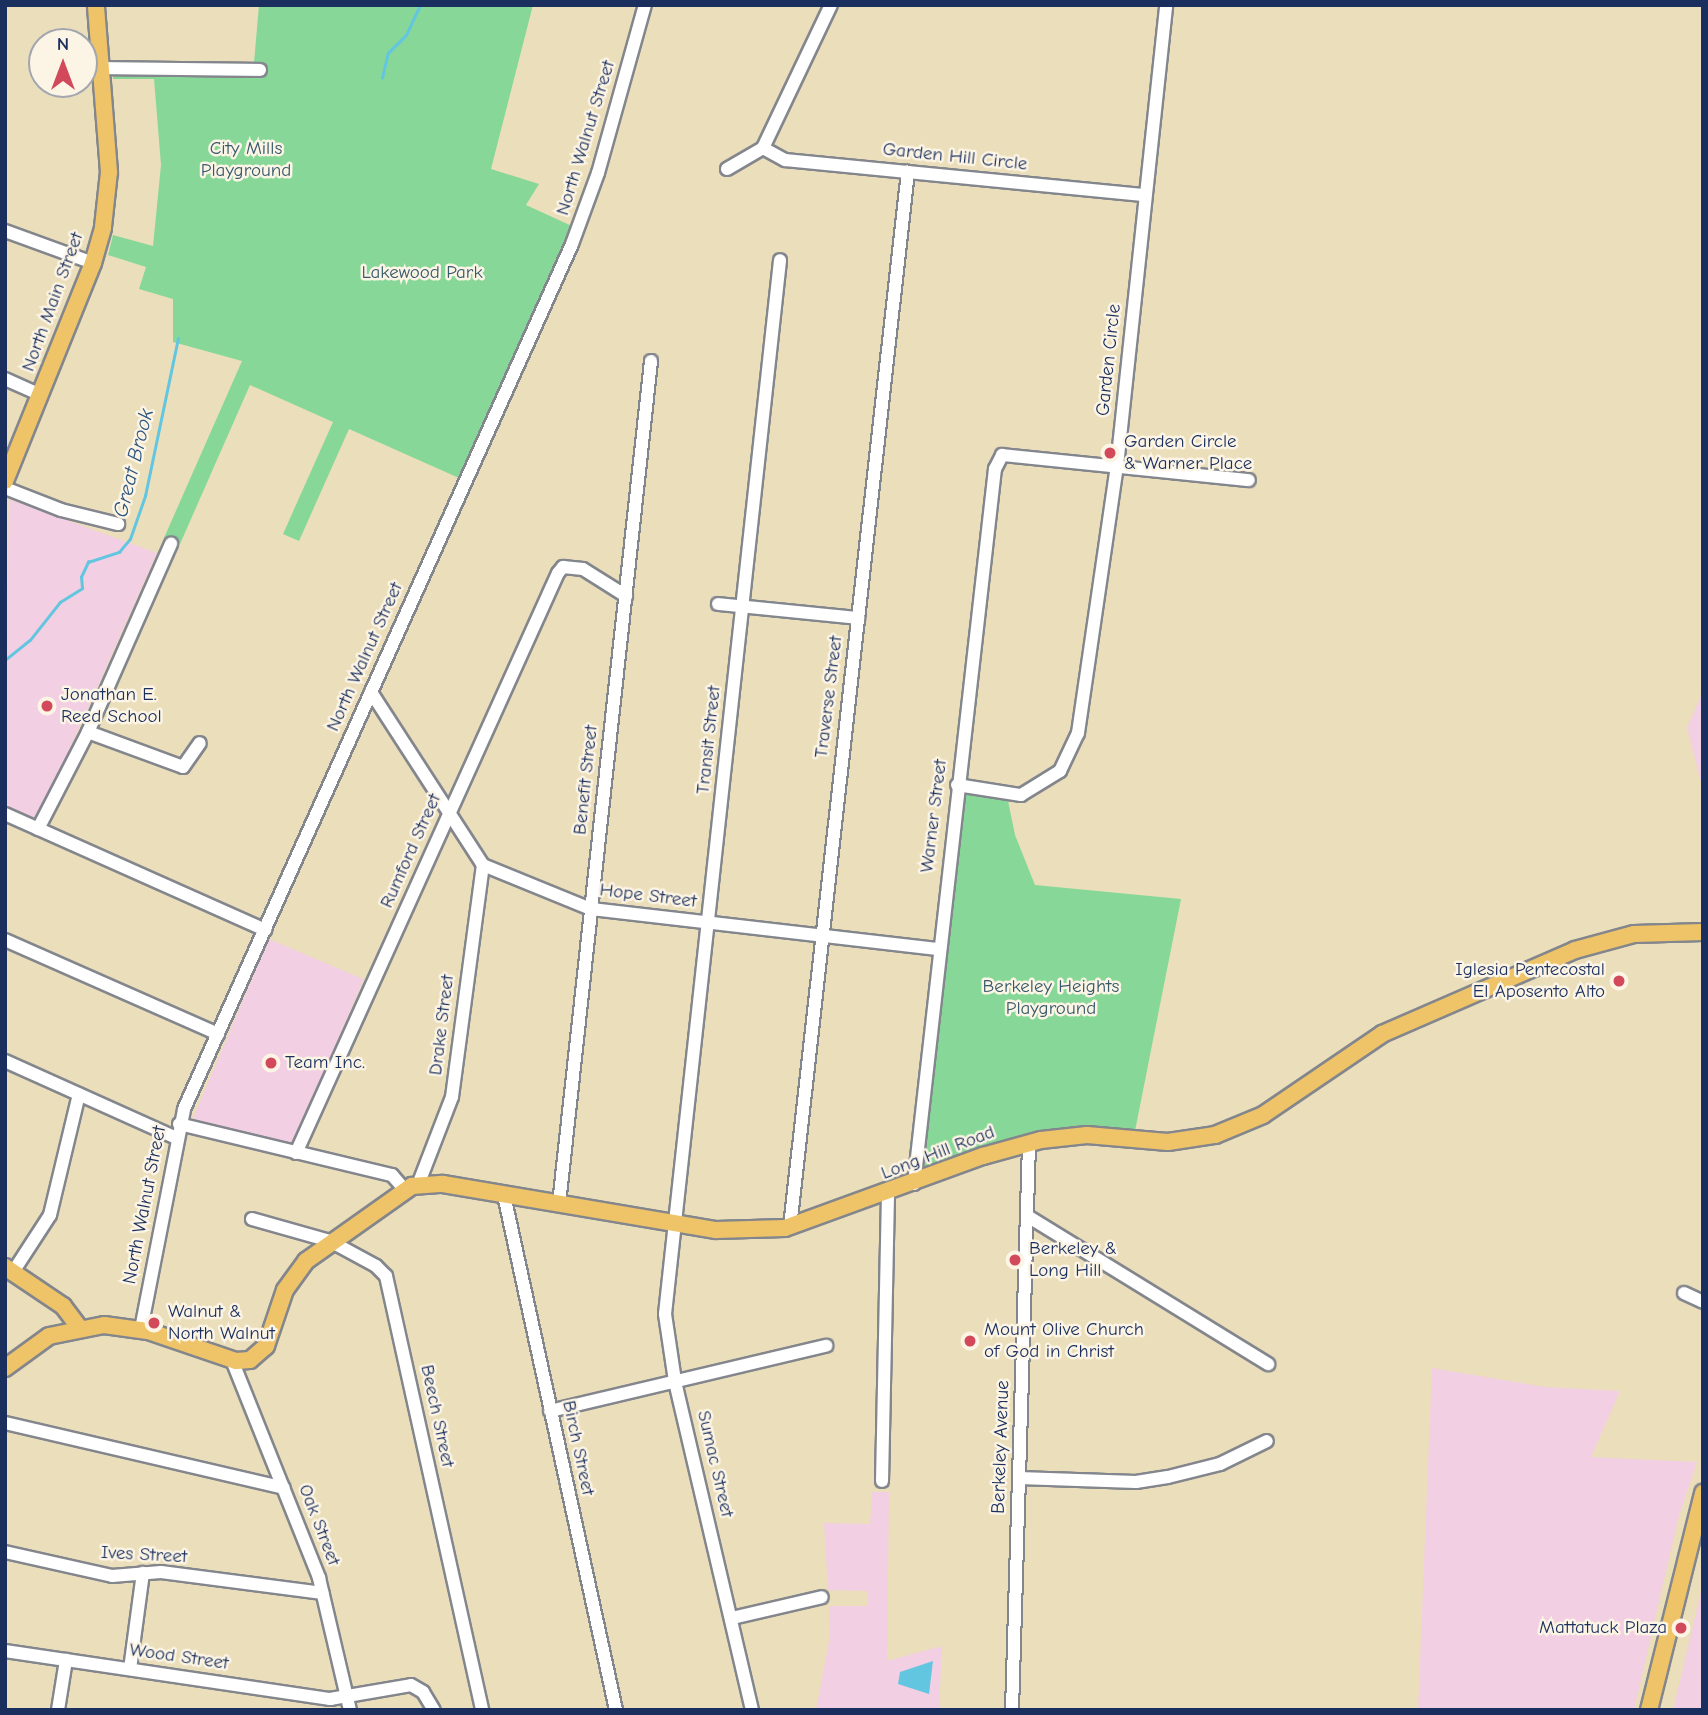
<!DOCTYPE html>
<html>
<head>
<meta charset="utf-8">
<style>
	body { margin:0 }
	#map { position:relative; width:1708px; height:1715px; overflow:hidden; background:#ebdebb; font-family:"Comic Neue",sans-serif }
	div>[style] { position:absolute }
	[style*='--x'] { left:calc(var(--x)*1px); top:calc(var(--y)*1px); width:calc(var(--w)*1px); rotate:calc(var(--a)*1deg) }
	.built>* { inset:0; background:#f2cfe2; transform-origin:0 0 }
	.green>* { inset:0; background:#87d898 }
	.water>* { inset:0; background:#63c6e0 }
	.stream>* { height:2.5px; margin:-1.25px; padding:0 1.25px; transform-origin:1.25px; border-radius:1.25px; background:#63c6e0 }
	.roads { filter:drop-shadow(2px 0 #83868c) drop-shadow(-2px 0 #83868c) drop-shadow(0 2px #83868c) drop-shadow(0 -2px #83868c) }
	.minor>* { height:12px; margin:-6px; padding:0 6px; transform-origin:6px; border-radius:6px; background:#fff }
	.major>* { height:16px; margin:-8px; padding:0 8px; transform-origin:8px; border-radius:8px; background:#efc469 }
	.dots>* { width:19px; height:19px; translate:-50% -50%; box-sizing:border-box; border:4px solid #fcf5e5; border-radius:50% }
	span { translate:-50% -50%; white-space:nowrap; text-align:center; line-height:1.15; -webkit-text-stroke:5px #fcf5e5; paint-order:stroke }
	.street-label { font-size:19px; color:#1b2f5e }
	.park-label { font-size:19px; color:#36596c }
	.poi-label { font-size:19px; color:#1b2f5e }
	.left { translate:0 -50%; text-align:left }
	.right { translate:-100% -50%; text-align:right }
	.water-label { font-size:21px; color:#2d557e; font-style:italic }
	.frame { position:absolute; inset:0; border:7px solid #1b2f5e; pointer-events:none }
	.north { position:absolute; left:28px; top:28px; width:70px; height:70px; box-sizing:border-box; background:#fcf5e5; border:2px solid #a2a6af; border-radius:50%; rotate:0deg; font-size:19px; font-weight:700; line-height:28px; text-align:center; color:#1b2f5e }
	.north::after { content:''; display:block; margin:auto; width:24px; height:32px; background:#d1495b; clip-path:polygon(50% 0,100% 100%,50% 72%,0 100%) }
</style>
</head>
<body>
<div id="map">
	<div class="built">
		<div style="clip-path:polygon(9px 499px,157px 553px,38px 820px,5px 805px)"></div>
		<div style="clip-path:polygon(1703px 691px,1703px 790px,1687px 728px)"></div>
		<div style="left:269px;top:939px;width:103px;height:195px;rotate:23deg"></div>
		<div style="clip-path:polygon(1432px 1368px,1545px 1387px,1620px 1391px,1591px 1457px,1697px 1462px,1678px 1519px,1634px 1710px,1418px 1710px)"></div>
		<div style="clip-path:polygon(872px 1492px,889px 1492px,887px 1661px,942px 1646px,939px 1710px,816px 1710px,830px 1636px,829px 1606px,868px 1606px,868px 1591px,828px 1590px,824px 1523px,870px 1524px)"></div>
		<div style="clip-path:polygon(1703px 1583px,1703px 1710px,1673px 1710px)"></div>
	</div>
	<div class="green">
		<div style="clip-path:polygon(259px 5px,533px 5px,491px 169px,539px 184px,526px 205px,572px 226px,459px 478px,349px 429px,299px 541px,283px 534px,333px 422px,250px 385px,180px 544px,164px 538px,242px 361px,173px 342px,173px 299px,139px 289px,146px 267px,108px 255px,113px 235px,153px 246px,161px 165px,154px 79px,113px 79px,113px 72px,253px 74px)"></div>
		<div style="clip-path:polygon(964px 787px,1006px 791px,1015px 835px,1035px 885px,1181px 899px,1135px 1131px,1084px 1126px,1048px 1130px,929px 1169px,924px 1165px)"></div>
	</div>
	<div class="water">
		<div style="clip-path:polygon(933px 1661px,929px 1694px,898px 1684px,900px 1672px)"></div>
	</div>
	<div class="stream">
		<div style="--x:382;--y:78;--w:26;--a:-77"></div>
		<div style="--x:388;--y:53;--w:25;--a:-45"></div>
		<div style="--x:406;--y:35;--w:33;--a:-65"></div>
		<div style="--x:5;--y:660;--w:32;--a:-39"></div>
		<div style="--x:30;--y:640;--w:48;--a:-51.7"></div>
		<div style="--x:60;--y:602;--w:26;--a:-32"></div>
		<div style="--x:82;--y:588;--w:11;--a:-95"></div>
		<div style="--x:81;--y:577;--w:17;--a:-65"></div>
		<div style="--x:88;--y:562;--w:33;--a:-18"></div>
		<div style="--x:119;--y:552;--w:17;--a:-50"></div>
		<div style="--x:130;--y:539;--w:46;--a:-70.8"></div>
		<div style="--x:145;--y:496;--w:161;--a:-78.2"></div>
	</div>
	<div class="roads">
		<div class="minor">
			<div style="--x:101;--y:68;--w:159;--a:0.7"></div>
			<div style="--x:763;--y:148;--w:25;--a:29"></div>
			<div style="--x:785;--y:160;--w:362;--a:5.6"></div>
			<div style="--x:727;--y:169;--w:42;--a:-30.3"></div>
			<div style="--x:763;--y:148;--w:158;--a:-64.6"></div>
			<div style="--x:5;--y:231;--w:94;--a:20"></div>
			<div style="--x:5;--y:379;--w:39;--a:24"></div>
			<div style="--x:5;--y:488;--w:60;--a:21.4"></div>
			<div style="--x:61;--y:510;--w:59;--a:13.8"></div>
			<div style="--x:718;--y:604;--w:141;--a:5.7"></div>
			<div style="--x:371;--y:692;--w:206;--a:57.1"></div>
			<div style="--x:483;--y:865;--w:117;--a:22.2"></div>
			<div style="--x:591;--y:909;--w:349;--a:6.6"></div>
			<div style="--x:88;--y:732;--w:101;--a:20.2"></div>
			<div style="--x:183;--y:767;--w:29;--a:-55"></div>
			<div style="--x:957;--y:785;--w:65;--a:8.9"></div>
			<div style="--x:1021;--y:795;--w:46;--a:-31.6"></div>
			<div style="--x:1060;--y:771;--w:42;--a:-64.7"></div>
			<div style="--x:1078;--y:733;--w:270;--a:-81.7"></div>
			<div style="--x:1117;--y:466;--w:464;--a:-83.9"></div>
			<div style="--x:5;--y:814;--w:285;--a:24"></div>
			<div style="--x:38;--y:829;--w:109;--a:-62.7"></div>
			<div style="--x:88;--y:732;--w:206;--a:-66.2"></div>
			<div style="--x:5;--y:940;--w:233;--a:23.8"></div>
			<div style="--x:5;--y:1061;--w:188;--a:24.2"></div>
			<div style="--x:179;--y:1124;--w:219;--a:13.5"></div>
			<div style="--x:392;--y:1175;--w:18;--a:49"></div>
			<div style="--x:296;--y:1153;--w:636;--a:-65.69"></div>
			<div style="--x:558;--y:573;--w:8;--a:-50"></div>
			<div style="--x:563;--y:567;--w:20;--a:6"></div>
			<div style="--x:583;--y:569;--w:51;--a:32.1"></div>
			<div style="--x:914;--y:1184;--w:720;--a:-83.54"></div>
			<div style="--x:995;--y:469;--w:16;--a:-63"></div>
			<div style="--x:1002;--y:455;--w:248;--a:5.8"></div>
			<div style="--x:418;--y:1185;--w:94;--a:-68.9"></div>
			<div style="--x:452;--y:1097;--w:234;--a:-82.4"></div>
			<div style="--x:504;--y:1195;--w:527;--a:77.73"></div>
			<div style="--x:559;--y:1204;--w:848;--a:-83.77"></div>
			<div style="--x:1029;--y:1217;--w:281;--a:31.6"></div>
			<div style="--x:252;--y:1219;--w:81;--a:15.8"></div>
			<div style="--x:330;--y:1241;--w:52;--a:28.5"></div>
			<div style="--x:376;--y:1266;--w:14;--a:45"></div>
			<div style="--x:386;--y:1276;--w:444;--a:77.5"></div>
			<div style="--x:790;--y:1227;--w:1062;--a:-83.62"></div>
			<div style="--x:13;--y:1272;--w:68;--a:-57"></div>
			<div style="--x:50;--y:1215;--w:124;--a:-76.5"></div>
			<div style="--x:1684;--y:1293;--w:21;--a:25"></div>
			<div style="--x:141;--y:1329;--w:224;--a:-78.9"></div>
			<div style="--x:184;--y:1109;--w:948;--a:-65.84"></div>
			<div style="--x:572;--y:244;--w:76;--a:-69.9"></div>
			<div style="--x:598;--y:173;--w:174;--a:-74.4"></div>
			<div style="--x:232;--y:1360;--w:235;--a:68.2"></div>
			<div style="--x:319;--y:1578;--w:136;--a:76.8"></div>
			<div style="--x:550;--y:1411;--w:284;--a:-13.3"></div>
			<div style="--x:5;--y:1423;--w:286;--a:13.1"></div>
			<div style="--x:1019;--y:1478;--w:117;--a:2"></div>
			<div style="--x:1136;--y:1482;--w:32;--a:-9"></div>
			<div style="--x:1168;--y:1477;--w:54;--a:-14"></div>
			<div style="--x:1220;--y:1464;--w:52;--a:-26.1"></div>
			<div style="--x:882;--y:1481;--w:287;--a:-88.8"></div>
			<div style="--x:5;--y:1552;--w:110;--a:12.6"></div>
			<div style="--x:112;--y:1576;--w:49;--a:-4.7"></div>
			<div style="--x:161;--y:1572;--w:163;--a:7.4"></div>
			<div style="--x:732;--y:1618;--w:92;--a:-13.1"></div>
			<div style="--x:5;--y:1651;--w:329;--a:8.4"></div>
			<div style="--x:330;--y:1699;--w:82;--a:-9.8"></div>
			<div style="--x:411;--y:1685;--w:14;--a:30"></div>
			<div style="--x:423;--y:1692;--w:21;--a:59"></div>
			<div style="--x:130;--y:1669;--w:97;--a:-82.3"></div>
			<div style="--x:58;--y:1710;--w:51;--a:-80.9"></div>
			<div style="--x:752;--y:1710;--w:338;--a:-103.2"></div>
			<div style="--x:675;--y:1381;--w:68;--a:-98.5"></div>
			<div style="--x:665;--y:1314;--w:1060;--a:-83.77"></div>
			<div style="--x:1012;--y:1710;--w:567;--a:-88.28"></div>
		</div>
		<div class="major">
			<div style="--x:5;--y:481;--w:235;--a:-68"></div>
			<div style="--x:93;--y:263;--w:37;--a:-74"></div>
			<div style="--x:103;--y:227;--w:55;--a:-83.8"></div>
			<div style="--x:109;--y:172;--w:168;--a:-94.5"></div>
			<div style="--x:5;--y:1267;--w:70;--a:33.9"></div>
			<div style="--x:63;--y:1306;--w:26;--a:53"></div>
			<div style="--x:5;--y:1368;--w:54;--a:-36"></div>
			<div style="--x:49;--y:1336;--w:56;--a:-11.3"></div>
			<div style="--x:104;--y:1325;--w:44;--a:7.8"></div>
			<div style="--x:148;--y:1331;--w:93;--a:18.8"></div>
			<div style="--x:236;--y:1361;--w:14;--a:-4"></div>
			<div style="--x:250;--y:1360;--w:21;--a:-41"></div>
			<div style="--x:266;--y:1346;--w:59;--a:-71.3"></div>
			<div style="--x:285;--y:1290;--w:36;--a:-54"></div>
			<div style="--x:306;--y:1261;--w:130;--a:-35.3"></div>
			<div style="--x:412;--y:1186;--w:31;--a:-4"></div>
			<div style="--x:443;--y:1184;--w:277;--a:9.6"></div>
			<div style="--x:716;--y:1230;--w:69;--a:-1.7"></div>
			<div style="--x:785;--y:1228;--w:211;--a:-20"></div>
			<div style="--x:983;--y:1156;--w:60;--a:-15.4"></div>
			<div style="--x:1041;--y:1140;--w:46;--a:-6.2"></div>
			<div style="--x:1087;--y:1135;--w:81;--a:4.9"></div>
			<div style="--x:1168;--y:1142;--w:48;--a:-8.5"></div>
			<div style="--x:1215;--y:1135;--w:52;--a:-22.6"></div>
			<div style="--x:1263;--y:1115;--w:144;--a:-34.2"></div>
			<div style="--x:1382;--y:1034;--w:210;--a:-23.5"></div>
			<div style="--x:1575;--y:950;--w:61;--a:-15.2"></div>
			<div style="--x:1634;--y:934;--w:69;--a:-1.7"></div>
			<div style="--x:1649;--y:1710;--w:224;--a:-76"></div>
		</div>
	</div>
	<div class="dots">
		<div style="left:1110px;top:453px;background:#d1495b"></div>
		<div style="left:47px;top:706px;background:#d1495b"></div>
		<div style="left:1619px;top:981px;background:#d1495b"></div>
		<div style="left:271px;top:1063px;background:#d1495b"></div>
		<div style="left:1015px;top:1260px;background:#d1495b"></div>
		<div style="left:154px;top:1323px;background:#d1495b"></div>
		<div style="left:970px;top:1341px;background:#d1495b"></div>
		<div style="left:1681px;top:1628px;background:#d1495b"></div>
	</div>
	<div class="street-label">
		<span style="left:586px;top:138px;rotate:-73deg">North Walnut Street</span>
		<span style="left:955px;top:157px;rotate:6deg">Garden Hill Circle</span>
		<span style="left:53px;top:302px;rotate:-70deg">North Main Street</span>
		<span style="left:1109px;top:360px;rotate:-84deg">Garden Circle</span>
		<span style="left:365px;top:657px;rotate:-66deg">North Walnut Street</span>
		<span style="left:829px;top:697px;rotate:-83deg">Traverse Street</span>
		<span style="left:709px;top:740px;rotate:-84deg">Transit Street</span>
		<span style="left:586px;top:780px;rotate:-84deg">Benefit Street</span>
		<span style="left:934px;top:816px;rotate:-83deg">Warner Street</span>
		<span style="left:411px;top:851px;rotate:-66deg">Rumford Street</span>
		<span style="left:648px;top:896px;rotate:7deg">Hope Street</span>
		<span style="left:442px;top:1025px;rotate:-83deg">Drake Street</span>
		<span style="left:938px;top:1153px;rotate:-21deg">Long Hill Road</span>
		<span style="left:145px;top:1205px;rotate:-79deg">North Walnut Street</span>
		<span style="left:437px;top:1416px;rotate:78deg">Beech Street</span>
		<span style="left:1001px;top:1447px;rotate:-88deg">Berkeley Avenue</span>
		<span style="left:578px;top:1448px;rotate:78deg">Birch Street</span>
		<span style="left:715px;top:1464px;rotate:77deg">Sumac Street</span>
		<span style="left:319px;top:1525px;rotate:69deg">Oak Street</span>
		<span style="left:144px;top:1555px;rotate:3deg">Ives Street</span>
		<span style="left:179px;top:1657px;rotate:8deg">Wood Street</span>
	</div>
	<div class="park-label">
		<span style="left:246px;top:160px">City Mills<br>Playground</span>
		<span style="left:422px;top:273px">Lakewood Park</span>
		<span style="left:1051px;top:998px">Berkeley Heights<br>Playground</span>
	</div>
	<div class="poi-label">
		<span class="left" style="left:1124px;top:453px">Garden Circle<br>&amp; Warner Place</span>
		<span class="left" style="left:61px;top:706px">Jonathan E.<br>Reed School</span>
		<span class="right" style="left:1605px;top:981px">Iglesia Pentecostal<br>El Aposento Alto</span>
		<span class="left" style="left:285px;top:1063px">Team Inc.</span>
		<span class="left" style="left:1029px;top:1260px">Berkeley &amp;<br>Long Hill</span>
		<span class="left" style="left:168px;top:1323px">Walnut &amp;<br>North Walnut</span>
		<span class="left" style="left:984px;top:1341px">Mount Olive Church<br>of God in Christ</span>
		<span class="right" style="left:1667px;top:1628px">Mattatuck Plaza</span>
	</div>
	<div class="water-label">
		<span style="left:133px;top:463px;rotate:-76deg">Great Brook</span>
	</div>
	<div class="frame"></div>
	<div class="north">N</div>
</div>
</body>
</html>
